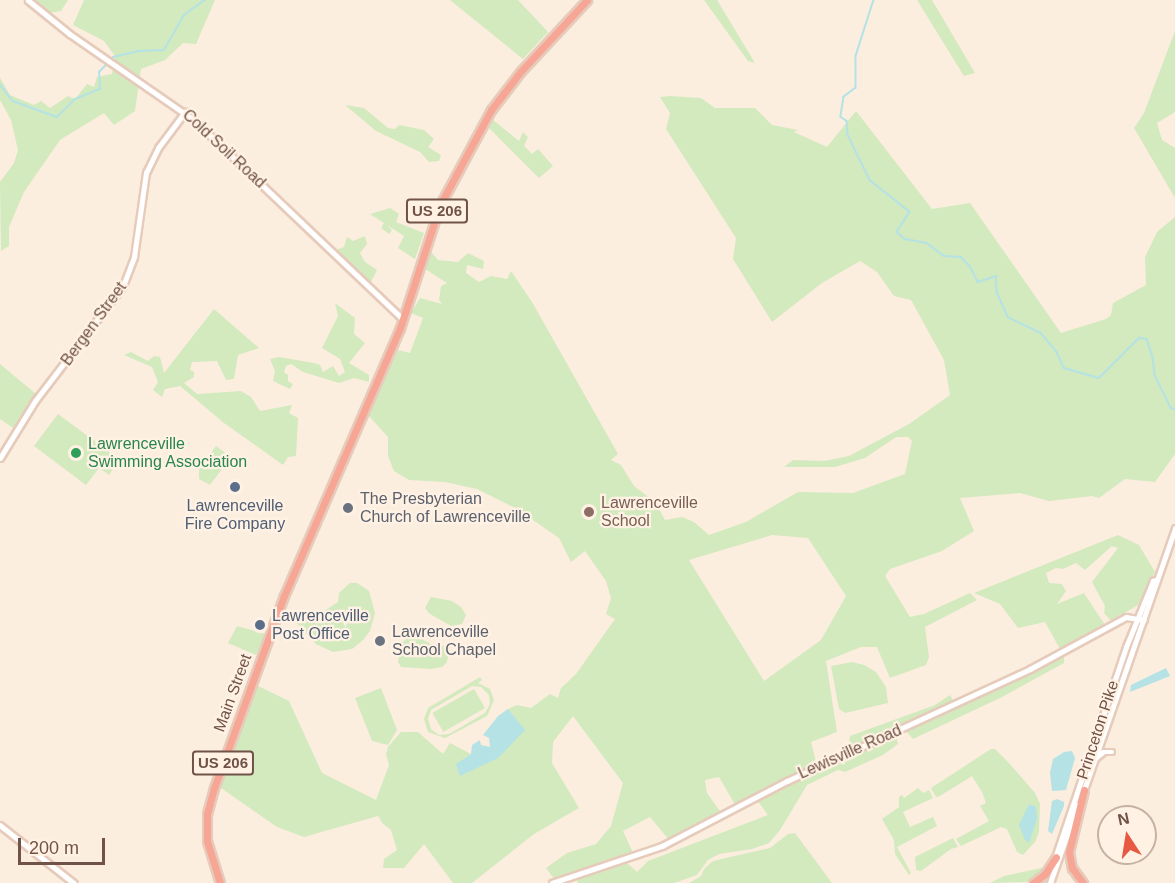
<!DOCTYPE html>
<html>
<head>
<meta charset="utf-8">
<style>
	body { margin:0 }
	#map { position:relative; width:1175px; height:883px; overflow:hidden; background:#fceedf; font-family:Arial,sans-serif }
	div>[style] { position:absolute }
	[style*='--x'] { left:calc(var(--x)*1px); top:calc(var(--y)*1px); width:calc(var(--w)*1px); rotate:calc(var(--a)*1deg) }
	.green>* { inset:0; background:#d3e9be; transform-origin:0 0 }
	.water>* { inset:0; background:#b4e2e5 }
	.stream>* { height:1.5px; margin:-0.75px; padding:0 0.75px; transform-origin:0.75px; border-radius:0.75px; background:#b4e2e5 }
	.roads { filter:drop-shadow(2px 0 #e6cbbb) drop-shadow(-2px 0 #e6cbbb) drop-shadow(0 2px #e6cbbb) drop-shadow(0 -2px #e6cbbb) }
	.secondary>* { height:4.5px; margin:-2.25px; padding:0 2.25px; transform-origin:2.25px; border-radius:2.25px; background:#fff }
	.highway>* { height:7px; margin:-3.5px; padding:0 3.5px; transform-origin:3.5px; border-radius:3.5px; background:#f7a695 }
	.dots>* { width:16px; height:16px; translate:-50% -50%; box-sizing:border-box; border:3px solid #fff2e4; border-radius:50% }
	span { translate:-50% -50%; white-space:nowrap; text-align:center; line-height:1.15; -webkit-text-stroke:4.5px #fff2e4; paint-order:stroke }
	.shield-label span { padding:2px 4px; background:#fff2e4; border:2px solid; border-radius:4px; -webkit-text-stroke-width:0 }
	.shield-label { font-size:15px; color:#715247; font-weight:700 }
	.street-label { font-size:16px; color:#715247 }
	.leisure-label { font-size:16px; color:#27864d }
	.left { translate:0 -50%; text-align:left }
	.worship-label { font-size:16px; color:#5b616d }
	.education-label { font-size:16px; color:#785e54 }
	.service-label { font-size:16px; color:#4e5e75 }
	.north { position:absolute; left:1097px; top:805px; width:60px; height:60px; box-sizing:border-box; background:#fff2e4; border:2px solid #c6b2a5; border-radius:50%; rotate:348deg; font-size:16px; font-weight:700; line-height:24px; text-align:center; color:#715247 }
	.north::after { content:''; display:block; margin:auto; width:21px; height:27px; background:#e75943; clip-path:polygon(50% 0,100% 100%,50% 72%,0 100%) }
	.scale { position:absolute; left:18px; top:838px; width:87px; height:27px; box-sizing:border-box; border:3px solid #715247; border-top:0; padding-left:8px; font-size:18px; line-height:21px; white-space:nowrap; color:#715247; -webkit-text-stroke:4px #fff2e4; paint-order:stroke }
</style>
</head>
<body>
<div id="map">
	<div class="green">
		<div style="clip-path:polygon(33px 0,68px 0,61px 11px,48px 13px)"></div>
		<div style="clip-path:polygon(84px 0,215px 0,196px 44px,183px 43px,165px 60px,141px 69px,135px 111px,114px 125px,104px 113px,60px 140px,24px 192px,9px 227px,9px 246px,1px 251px,0 182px,14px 163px,18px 150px,11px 120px,0 100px,0 78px,10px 95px,34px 105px,41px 101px,50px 108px,68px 96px,75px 99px,87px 84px,94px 87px,97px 77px,112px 74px,115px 56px,104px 41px,73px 25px)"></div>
		<div style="clip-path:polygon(450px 0,518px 0,548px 32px,523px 59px)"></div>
		<div style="clip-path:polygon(704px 0,717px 0,755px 63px,748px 61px)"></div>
		<div style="clip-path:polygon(917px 0,932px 0,975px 73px,964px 76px)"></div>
		<div style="clip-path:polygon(1175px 31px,1175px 112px,1157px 123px,1162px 140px,1175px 148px,1175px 198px,1134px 128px,1144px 113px)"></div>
		<div style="clip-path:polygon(evenodd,670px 96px,701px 98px,715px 108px,755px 108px,772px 125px,798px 130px,794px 132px,827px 147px,856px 111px,932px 209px,970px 203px,1061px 333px,1106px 319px,1111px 315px,1113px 303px,1146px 285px,1145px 257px,1157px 232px,1175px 217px,1175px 454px,1155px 482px,1125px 479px,1099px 498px,1092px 496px,1049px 501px,1020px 493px,960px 498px,974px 531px,942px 551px,890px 569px,885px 576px,910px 617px,924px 614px,970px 593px,977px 600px,925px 627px,929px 657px,926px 665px,890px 678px,877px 647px,861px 647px,826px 661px,837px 732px,811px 742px,817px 766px,736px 806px,719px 777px,705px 780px,707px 793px,722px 814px,670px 841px,650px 817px,623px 831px,634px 855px,555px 880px,546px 868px,567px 853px,596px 844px,611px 826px,623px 783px,573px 716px,553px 742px,552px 763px,579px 808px,534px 834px,472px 883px,453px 883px,424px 844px,404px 868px,383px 868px,384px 859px,397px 850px,391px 830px,383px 824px,378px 816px,304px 837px,277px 827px,221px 788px,254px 684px,289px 701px,322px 773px,376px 800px,389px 765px,386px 754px,388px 747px,401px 732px,418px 732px,443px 754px,450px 743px,471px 754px,457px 764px,524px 730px,508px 709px,517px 705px,531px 708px,550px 694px,558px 698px,561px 688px,576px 674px,615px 619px,606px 614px,611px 598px,606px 581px,585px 551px,571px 562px,559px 538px,517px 509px,477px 489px,445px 482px,409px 480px,394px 471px,388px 456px,388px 437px,368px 415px,398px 350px,410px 353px,423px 318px,411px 313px,420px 298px,442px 304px,439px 300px,441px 286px,447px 283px,422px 267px,428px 248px,438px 260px,458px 262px,468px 253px,484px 261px,483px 269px,467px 265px,466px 273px,479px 282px,491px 276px,507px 279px,511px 271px,532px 302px,618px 454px,611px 460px,621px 465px,634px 486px,655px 502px,665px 520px,682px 517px,694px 522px,709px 535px,746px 522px,798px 492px,853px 493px,905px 474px,912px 441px,908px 437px,896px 437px,865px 458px,835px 467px,784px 467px,793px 460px,824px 461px,849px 456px,909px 424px,950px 395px,944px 360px,911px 300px,894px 296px,877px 272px,860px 261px,822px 283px,772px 322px,733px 259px,736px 238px,666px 129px,670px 113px,660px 97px,670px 96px,772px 535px,808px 538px,846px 596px,821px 640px,764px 681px,689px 560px,772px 535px)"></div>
		<div style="clip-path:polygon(345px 105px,364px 108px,388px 128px,395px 129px,399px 125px,424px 130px,434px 139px,428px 147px,441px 155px,439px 161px,429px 162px,420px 152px,376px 131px)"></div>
		<div style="clip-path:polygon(493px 120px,519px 141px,523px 132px,528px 137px,524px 146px,532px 154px,538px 149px,553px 166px,539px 178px,489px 128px)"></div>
		<div style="clip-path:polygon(390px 208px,399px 214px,396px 222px,424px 233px,415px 259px,398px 248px,404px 236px,387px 225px,392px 230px,389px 234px,381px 228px,384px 223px,370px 214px)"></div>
		<div style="clip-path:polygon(365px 236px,367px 244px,360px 253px,365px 262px,377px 270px,370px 284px,333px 251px,344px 247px,347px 237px,353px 241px)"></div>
		<div style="clip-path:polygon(335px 303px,355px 318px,354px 334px,365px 343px,349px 363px,369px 375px,369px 382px,354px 378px,339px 383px,303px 372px,291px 364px,286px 366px,284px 372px,288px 375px,288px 381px,293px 384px,290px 389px,273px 381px,275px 371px,270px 359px,279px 357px,314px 363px,320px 365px,323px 372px,333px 366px,339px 376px,345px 372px,340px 359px,322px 348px,338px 316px)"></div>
		<div style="clip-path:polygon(214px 309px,259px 348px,238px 355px,234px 379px,226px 380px,217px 361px,192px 362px,190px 370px,194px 372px,194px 377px,184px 383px,197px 394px,241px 391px,251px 397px,260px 411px,292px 405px,289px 413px,298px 418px,296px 456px,288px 457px,283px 465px,224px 423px,180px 386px,165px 389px,162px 397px,153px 390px,158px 382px,152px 367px,124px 355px,131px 352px,148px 361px,154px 356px,160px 357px,164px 373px)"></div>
		<div style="clip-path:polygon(0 364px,36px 394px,13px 428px,0 419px)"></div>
		<div style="clip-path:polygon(58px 414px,119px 459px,109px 475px,99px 468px,86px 485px,34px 446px)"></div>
		<div style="clip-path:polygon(216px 446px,231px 457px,210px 485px,199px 479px,199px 470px)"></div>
		<div style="clip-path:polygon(1118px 535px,1139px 545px,1155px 572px,1138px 605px,1111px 621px,1104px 613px,1105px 606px,1092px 582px,1118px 548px,1112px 546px,1085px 570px,1076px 563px,1063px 569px,1056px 568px,1046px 573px,1049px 583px,1062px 584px,1066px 591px,1057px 604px,1084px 593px,1105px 625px,1060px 649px,1045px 622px,1018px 628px,1000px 604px,974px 593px)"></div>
		<div style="clip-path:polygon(350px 583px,357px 583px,369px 591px,375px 613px,370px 631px,363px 640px,352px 649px,333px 652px,316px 644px,289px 615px,321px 613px,338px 602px,339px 593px)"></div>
		<div style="clip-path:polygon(431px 597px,452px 601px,461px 607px,466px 615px,462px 624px,451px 626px,430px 614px,425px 608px)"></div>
		<div style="clip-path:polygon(237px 626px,266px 634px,256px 655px,228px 643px)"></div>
		<div style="clip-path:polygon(418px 637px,431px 644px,445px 646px,449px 650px,447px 662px,442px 667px,431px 669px,401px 667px,398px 662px,401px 644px,406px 639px)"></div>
		<div style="clip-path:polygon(1064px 655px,1064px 663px,1002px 697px,913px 739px,906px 731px)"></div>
		<div style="clip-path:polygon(852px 662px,864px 665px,876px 672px,886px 687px,888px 703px,845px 713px,839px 709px,831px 666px)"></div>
		<div style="clip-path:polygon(evenodd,480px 677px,482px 680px,478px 683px,490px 689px,494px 700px,487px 716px,445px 738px,428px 732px,424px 719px,428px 708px,480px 677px,472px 686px,481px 687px,489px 695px,490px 704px,485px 713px,449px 734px,439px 735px,431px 729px,428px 719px,431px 710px,472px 686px)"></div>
		<div style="clip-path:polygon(381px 688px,397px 730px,388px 745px,372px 741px,355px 698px)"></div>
		<div style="left:474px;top:689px;width:22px;height:48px;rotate:60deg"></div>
		<div style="clip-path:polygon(950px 695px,955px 704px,848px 750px,850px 736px,935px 705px)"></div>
		<div style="clip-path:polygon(896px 736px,898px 744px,883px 755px,845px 772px,838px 770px,807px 785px,780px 830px,769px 843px,752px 849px,719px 854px,708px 860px,697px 875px,674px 883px,578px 883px,575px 876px,625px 861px,637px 872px,648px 861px,768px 815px,757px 800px)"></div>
		<div style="clip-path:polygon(991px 749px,995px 749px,1009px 763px,1035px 793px,1040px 804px,1039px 832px,1035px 842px,1023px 855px,1017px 852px,1007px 829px,1001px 827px,961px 846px,956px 839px,989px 821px,980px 806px,986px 803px,982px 792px,972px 776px,940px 796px,936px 797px,931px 788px)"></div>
		<div style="clip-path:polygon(918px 788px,923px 793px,929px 790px,933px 798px,903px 812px,910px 827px,933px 817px,937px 826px,897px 847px,911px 873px,909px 875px,895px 854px,894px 840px,882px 819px,899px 807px,899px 797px,902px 795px,904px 798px)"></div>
		<div style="clip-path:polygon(795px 833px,832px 883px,689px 883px,701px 876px,704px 869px,713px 861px,770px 848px,788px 834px)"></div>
		<div style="clip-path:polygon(953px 838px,958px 847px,951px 849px,921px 871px,916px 870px,915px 857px)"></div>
		<div style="clip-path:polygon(1046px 867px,1027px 882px,990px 883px,1004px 876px)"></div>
	</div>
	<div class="water">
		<div style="clip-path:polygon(1166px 668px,1170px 676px,1130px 692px,1131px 685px)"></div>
		<div style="clip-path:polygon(508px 709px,525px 730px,498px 758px,460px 776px,456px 764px,471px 754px,472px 745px,480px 740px,481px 745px,490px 747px,489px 738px,483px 735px,498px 716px)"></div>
		<div style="clip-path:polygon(1072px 751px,1075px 758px,1066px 790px,1052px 791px,1050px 773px,1053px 759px,1064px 752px)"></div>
		<div style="clip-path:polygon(1057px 799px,1064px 802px,1064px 806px,1052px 834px,1048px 831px,1052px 801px)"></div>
		<div style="clip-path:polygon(1029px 804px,1036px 807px,1037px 819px,1029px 843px,1025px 840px,1019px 825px)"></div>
	</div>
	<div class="stream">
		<div style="--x:874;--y:0;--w:59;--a:107.8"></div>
		<div style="--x:856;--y:56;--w:32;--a:90"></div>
		<div style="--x:856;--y:88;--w:15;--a:143"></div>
		<div style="--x:844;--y:97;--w:20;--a:99"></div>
		<div style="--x:841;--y:117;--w:7;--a:34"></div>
		<div style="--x:847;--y:121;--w:14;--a:86"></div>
		<div style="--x:848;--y:135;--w:50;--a:63.9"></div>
		<div style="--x:870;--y:180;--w:51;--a:38.7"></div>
		<div style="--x:910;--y:212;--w:24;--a:123"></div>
		<div style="--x:897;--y:232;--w:11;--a:41"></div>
		<div style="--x:905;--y:239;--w:22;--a:10"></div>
		<div style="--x:927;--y:243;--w:21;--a:37"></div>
		<div style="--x:944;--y:256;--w:17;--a:3"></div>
		<div style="--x:961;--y:257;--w:13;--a:45"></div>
		<div style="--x:970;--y:266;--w:18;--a:63"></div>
		<div style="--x:978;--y:282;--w:19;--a:-18"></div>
		<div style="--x:996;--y:276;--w:16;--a:86"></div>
		<div style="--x:997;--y:292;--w:27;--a:66"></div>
		<div style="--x:1008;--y:317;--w:37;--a:26"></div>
		<div style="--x:1041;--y:333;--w:25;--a:50"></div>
		<div style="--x:1057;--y:352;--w:17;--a:66"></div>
		<div style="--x:1064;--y:368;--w:36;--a:16"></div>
		<div style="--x:1099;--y:378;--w:57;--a:-45"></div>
		<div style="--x:1139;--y:338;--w:8;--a:7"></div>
		<div style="--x:1147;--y:339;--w:19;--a:72"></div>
		<div style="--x:1153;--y:357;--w:18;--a:84"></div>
		<div style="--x:1155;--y:375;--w:37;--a:64"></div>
		<div style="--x:1171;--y:408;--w:4;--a:14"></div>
		<div style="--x:113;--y:57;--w:26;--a:-13"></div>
		<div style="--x:138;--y:51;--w:26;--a:-2"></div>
		<div style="--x:164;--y:50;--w:40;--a:-60.3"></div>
		<div style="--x:184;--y:15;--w:26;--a:-36"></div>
		<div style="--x:0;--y:84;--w:21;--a:53"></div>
		<div style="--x:13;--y:101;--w:47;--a:20"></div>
		<div style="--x:57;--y:117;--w:25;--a:-45"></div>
		<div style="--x:75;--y:99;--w:27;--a:-22"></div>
		<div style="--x:100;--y:89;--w:17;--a:-93"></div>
		<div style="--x:99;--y:72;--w:11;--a:-45"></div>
	</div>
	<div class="roads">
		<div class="secondary">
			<div style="--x:28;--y:0;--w:54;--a:39"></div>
			<div style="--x:70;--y:34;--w:151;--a:34.7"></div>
			<div style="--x:194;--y:120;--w:289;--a:43.6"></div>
			<div style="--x:0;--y:458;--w:67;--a:-58.4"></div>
			<div style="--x:35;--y:401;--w:145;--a:-52.6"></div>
			<div style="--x:123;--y:286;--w:31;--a:-69"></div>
			<div style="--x:134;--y:257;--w:85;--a:-81.9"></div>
			<div style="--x:146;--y:173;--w:28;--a:-64"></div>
			<div style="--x:158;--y:148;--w:45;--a:-53.1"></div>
			<div style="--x:1094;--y:759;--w:11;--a:-38"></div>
			<div style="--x:1103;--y:752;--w:9;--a:0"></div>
			<div style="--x:1084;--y:790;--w:277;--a:-70.8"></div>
			<div style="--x:0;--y:825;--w:94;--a:38.1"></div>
			<div style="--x:1055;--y:858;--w:223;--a:-71.4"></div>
			<div style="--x:1126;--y:647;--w:71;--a:-67.8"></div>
			<div style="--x:1153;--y:581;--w:3;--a:-18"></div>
			<div style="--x:552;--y:883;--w:116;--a:-18.6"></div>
			<div style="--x:662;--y:846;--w:141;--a:-27.5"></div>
			<div style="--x:787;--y:781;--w:268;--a:-24.7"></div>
			<div style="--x:1030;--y:669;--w:109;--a:-28.4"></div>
			<div style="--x:1126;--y:617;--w:18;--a:9"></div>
			<div style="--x:1050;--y:883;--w:82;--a:-70.7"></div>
		</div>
		<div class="highway">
			<div style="--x:220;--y:883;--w:44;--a:-107.2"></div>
			<div style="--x:207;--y:841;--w:27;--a:-90"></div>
			<div style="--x:207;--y:814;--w:27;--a:-75"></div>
			<div style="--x:214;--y:788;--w:204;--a:-70"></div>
			<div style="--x:284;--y:596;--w:292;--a:-66.6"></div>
			<div style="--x:400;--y:328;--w:129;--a:-72"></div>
			<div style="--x:440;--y:205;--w:108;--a:-61.8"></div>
			<div style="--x:491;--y:110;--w:49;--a:-52.4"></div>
			<div style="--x:521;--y:71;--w:97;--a:-47.1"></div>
			<div style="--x:1033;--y:883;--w:15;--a:-37"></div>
			<div style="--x:1045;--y:874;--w:20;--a:-57"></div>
			<div style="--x:1083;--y:883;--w:19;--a:-126"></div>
			<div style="--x:1072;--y:868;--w:16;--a:-101"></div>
			<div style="--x:1069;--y:852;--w:64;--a:-76.4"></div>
		</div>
	</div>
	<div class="dots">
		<div style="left:76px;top:453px;background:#2e9e5b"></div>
		<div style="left:235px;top:487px;background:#5c6f8a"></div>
		<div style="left:348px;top:508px;background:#6b7280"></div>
		<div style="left:589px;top:512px;background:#8d6e63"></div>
		<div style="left:260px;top:625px;background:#5c6f8a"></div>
		<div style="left:380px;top:641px;background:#6b7280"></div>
	</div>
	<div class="shield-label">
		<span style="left:437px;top:211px">US 206</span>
		<span style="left:223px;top:763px">US 206</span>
	</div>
	<div class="street-label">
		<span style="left:224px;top:149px;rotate:43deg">Cold Soil Road</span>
		<span style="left:94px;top:324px;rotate:-54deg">Bergen Street</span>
		<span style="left:233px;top:693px;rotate:-70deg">Main Street</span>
		<span style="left:1098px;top:730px;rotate:-72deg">Princeton Pike</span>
		<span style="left:850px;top:752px;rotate:-24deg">Lewisville Road</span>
	</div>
	<div class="leisure-label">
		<span class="left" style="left:88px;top:453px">Lawrenceville<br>Swimming Association</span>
	</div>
	<div class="worship-label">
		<span class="left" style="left:360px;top:508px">The Presbyterian<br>Church of Lawrenceville</span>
		<span class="left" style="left:392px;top:641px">Lawrenceville<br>School Chapel</span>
	</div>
	<div class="education-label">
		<span class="left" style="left:601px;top:512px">Lawrenceville<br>School</span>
	</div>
	<div class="service-label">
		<span style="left:235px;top:515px">Lawrenceville<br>Fire Company</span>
		<span class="left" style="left:272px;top:625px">Lawrenceville<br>Post Office</span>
	</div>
	<div class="north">N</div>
	<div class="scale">200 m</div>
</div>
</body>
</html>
